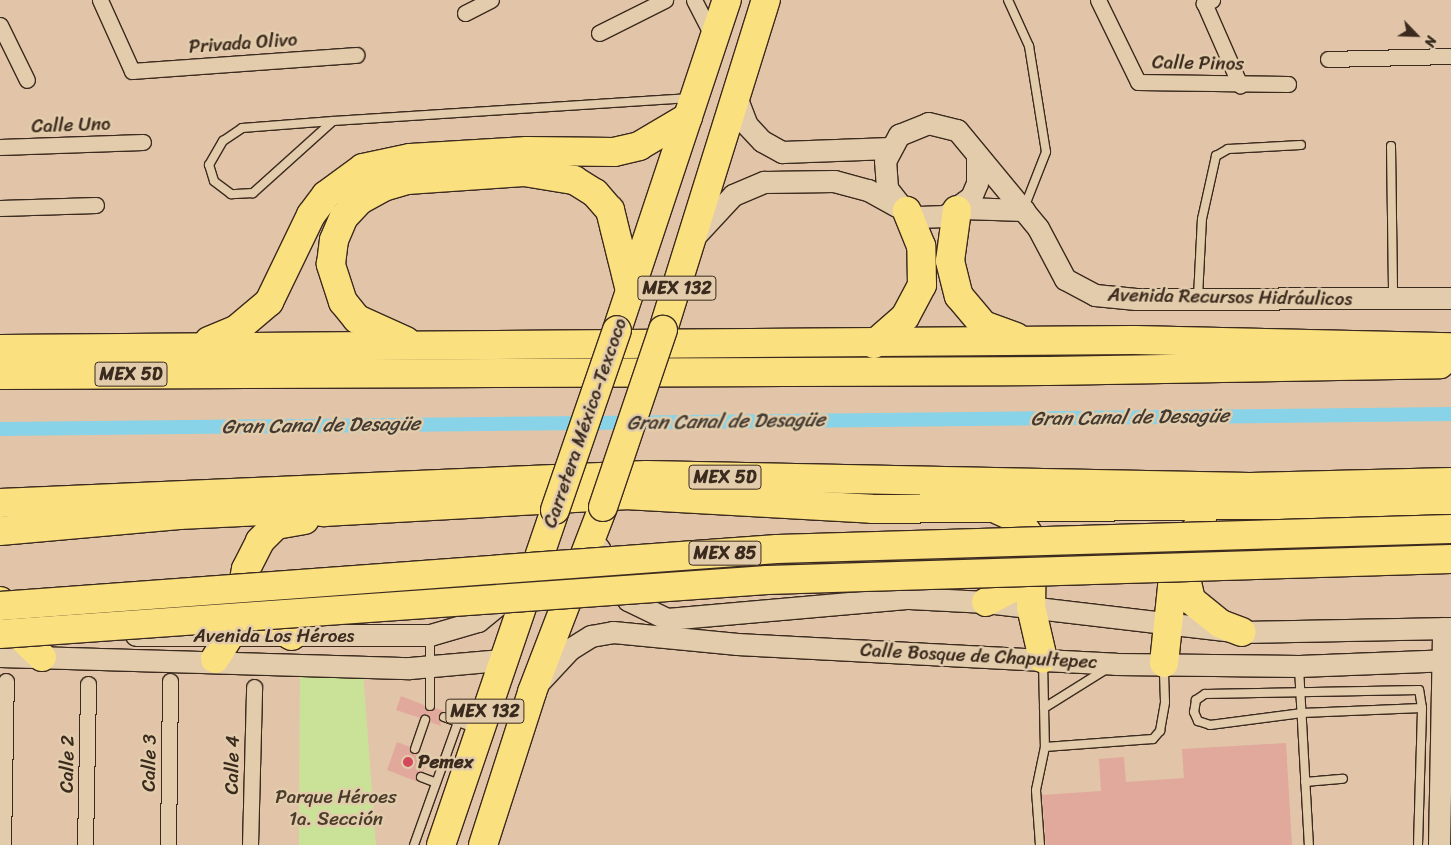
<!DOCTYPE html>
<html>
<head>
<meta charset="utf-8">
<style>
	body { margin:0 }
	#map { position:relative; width:1451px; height:845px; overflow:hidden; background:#e2c5a8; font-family:Sriracha,sans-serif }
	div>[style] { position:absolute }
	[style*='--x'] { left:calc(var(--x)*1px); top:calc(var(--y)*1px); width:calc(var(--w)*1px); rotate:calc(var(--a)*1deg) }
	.green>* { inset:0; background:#c9e298 }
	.canal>* { height:14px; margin:-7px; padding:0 7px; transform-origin:7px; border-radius:7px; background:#88d3e8 }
	.building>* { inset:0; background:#e1a89c }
	.roads { filter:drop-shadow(1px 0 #3b2a1e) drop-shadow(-1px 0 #3b2a1e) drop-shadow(0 1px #3b2a1e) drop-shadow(0 -1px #3b2a1e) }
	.lane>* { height:8px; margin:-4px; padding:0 4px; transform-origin:4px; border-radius:4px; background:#e2ccab }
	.street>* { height:15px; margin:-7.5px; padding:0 7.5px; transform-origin:7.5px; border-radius:7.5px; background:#e2ccab }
	.secondary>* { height:21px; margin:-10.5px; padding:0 10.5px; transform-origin:10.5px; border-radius:10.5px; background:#e2ccab }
	.highway>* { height:28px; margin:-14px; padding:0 14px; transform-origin:14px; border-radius:14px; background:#fbe080 }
	.bridges { filter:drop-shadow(1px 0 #3b2a1e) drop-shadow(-1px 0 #3b2a1e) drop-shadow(0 1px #3b2a1e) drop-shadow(0 -1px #3b2a1e) }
	.highway-bridge>* { height:28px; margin:-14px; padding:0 14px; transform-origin:14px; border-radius:14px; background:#fbe080 }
	.dots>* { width:14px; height:14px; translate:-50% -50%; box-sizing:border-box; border:2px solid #e2ccab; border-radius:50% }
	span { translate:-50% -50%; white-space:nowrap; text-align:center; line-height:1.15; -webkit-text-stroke:5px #e2ccab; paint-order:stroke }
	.shield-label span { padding:1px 4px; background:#e2ccab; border:1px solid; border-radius:4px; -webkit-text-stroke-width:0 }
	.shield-label { font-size:18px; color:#3b2a1e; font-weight:700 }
	.street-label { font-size:19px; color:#3b2a1e }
	.poi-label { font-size:19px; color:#3b2a1e; font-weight:700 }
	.left { translate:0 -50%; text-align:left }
	.park-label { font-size:19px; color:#493c2a }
	.water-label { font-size:20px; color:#433b32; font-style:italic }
	.north { position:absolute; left:1391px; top:10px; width:50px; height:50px; -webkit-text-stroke:4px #e2ccab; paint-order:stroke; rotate:114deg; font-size:14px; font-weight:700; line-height:20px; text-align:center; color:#3b2a1e }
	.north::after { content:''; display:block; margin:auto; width:18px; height:22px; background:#3b2a1e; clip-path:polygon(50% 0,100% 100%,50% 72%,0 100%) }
</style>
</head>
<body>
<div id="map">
	<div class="green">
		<div style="clip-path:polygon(300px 669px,363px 673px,376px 845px,299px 845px)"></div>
	</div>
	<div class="canal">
		<div style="--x:0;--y:429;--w:1451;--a:-0.59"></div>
	</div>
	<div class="building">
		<div style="clip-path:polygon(401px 696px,424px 705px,428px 711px,435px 708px,444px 711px,439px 716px,441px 726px,430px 722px,427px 715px,420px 718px,396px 710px)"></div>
		<div style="clip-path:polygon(397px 742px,410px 747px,413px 754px,430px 754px,423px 772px,416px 775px,418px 782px,387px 770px)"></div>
		<div style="clip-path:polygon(1286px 743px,1292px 845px,1046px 845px,1042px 795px,1101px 791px,1099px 759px,1124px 757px,1126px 782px,1184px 778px,1182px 749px)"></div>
	</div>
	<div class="roads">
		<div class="lane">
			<div style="--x:1008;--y:0;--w:51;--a:65.5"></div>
			<div style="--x:1029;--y:46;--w:107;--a:80.9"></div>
			<div style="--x:1046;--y:152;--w:60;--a:111.4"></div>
			<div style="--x:333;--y:121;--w:108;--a:138"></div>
			<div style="--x:253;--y:193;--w:22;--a:177"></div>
			<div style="--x:231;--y:194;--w:21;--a:-143"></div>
			<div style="--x:214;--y:181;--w:17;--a:-107"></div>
			<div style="--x:209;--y:165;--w:28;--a:-60"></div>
			<div style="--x:223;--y:141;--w:23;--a:-34"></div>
			<div style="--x:242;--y:128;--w:91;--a:-4.4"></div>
			<div style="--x:333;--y:121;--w:358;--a:-3.7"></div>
			<div style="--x:1391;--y:146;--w:151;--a:89.2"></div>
			<div style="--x:1198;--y:297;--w:78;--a:-87.1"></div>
			<div style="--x:1202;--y:219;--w:65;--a:-77.5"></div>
			<div style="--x:1216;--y:156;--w:14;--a:-30"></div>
			<div style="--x:1228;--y:149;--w:73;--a:-3.1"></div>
			<div style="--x:1043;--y:662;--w:85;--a:88.7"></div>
			<div style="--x:1045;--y:747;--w:108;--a:-4.2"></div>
			<div style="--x:1153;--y:739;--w:11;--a:-49"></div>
			<div style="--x:1160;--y:731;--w:29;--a:-80"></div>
			<div style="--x:1165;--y:702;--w:34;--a:-92"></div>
			<div style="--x:1299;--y:668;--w:177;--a:86.8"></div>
			<div style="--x:430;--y:706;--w:69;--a:-90"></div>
			<div style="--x:1044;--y:708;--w:75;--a:-32"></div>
			<div style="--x:444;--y:717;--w:33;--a:20"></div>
			<div style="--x:415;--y:749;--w:31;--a:-71"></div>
			<div style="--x:421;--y:777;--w:14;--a:21"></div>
			<div style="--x:1305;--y:782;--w:38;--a:-5"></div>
			<div style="--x:414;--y:845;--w:131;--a:-70.3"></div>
			<div style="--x:1040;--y:845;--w:55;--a:-94.2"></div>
			<div style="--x:1036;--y:790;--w:44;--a:-78.2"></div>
			<div style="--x:1418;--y:845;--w:137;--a:-88.3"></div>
			<div style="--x:1422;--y:708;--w:18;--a:-99"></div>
			<div style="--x:1419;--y:690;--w:214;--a:178.9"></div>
			<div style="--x:1205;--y:694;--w:11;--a:146"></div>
			<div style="--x:1196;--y:700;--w:12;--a:99"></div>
			<div style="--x:1194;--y:712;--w:10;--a:66"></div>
			<div style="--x:1198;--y:721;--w:13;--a:18"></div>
			<div style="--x:1210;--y:725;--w:93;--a:-7.4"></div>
			<div style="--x:1302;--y:713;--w:120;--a:-2.4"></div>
		</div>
		<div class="street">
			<div style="--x:100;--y:0;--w:78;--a:65.7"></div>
			<div style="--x:132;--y:71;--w:225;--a:-4.1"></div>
			<div style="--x:694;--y:0;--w:44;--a:62.9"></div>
			<div style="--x:1098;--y:0;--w:91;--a:64"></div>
			<div style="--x:1138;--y:82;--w:150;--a:0.8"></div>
			<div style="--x:1212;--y:0;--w:9;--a:159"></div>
			<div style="--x:1204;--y:3;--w:90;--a:66.3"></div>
			<div style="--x:465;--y:13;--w:29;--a:-27"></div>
			<div style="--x:0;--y:25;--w:61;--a:63.9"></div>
			<div style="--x:599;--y:33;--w:74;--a:-26.6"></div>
			<div style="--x:1328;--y:59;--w:123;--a:-1.4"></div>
			<div style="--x:0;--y:147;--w:143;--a:-2"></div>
			<div style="--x:0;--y:208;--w:96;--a:-1.8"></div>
			<div style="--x:3;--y:845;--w:164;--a:-89"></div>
			<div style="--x:85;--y:845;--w:161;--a:-88.9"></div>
			<div style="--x:168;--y:845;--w:164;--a:-89.3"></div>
			<div style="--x:250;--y:845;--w:158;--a:-88.5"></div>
		</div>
		<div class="secondary">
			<div style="--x:735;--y:94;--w:33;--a:69"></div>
			<div style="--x:747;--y:125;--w:22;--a:47"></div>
			<div style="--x:762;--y:141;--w:23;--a:29"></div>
			<div style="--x:782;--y:152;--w:108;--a:-2.1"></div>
			<div style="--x:977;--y:157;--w:26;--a:90"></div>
			<div style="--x:977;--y:183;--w:15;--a:113"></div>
			<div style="--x:971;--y:197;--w:32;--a:144"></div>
			<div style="--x:945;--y:216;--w:27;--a:178"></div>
			<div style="--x:918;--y:217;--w:16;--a:-153"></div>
			<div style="--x:904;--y:210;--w:28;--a:-128"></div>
			<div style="--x:887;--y:188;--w:27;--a:-94"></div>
			<div style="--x:885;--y:161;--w:30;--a:-62"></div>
			<div style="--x:899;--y:135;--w:31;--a:-22"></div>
			<div style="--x:928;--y:123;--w:30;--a:14"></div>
			<div style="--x:957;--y:130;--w:127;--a:50.4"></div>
			<div style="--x:1038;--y:228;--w:58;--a:62.1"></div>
			<div style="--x:1065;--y:279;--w:34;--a:28"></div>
			<div style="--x:1095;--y:295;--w:41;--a:5.6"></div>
			<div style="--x:1136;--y:299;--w:315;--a:-0.2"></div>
			<div style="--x:962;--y:208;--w:62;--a:1.8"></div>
			<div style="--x:697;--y:234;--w:53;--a:-47.3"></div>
			<div style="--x:733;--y:195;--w:34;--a:-23"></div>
			<div style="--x:764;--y:182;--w:70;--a:-0.8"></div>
			<div style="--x:834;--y:181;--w:35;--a:15"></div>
			<div style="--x:868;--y:190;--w:33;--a:29"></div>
			<div style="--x:599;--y:548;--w:28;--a:71"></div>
			<div style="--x:608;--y:574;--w:33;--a:52"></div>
			<div style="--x:628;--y:600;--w:43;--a:26"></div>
			<div style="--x:667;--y:619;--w:243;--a:-5"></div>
			<div style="--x:909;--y:598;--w:77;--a:3"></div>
			<div style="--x:986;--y:602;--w:258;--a:6.7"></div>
			<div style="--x:1242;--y:632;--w:209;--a:-1.1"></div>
			<div style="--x:136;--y:635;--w:294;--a:0"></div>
			<div style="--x:430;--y:635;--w:50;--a:-16.3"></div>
			<div style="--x:478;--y:621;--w:41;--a:-39.1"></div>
			<div style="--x:0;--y:656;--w:410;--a:1.7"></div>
			<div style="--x:410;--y:668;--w:92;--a:-5"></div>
			<div style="--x:541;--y:680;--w:42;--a:-46.9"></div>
			<div style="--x:570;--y:649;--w:25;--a:-32"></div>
			<div style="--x:591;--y:636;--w:22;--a:-10"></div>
			<div style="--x:613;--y:632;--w:125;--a:5.5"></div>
			<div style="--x:737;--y:644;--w:379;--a:3"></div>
			<div style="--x:1115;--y:664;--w:184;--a:0.6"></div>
			<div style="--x:1299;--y:666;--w:152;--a:-2.3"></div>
			<div style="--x:1439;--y:845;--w:217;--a:-88.9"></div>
		</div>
		<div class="highway">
			<div style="--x:957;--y:210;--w:51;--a:97.8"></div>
			<div style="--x:950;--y:261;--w:36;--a:76"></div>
			<div style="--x:959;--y:296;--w:38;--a:50"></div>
			<div style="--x:983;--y:325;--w:35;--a:20"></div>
			<div style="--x:617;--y:330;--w:348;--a:-71.6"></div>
			<div style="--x:663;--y:330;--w:346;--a:-72.7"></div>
			<div style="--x:209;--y:341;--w:30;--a:-23"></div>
			<div style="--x:237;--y:329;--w:42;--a:-40.2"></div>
			<div style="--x:269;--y:302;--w:97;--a:-64.2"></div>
			<div style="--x:311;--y:215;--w:25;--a:-53"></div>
			<div style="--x:326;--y:195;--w:46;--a:-36.1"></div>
			<div style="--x:363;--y:168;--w:48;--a:-12"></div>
			<div style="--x:410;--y:158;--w:117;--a:-3.4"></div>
			<div style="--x:527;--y:151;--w:87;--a:0.7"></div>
			<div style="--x:614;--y:152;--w:26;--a:-13"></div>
			<div style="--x:639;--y:146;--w:57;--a:-30.6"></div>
			<div style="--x:406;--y:341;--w:54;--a:-155.8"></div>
			<div style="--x:357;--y:319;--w:22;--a:-129"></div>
			<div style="--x:343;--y:302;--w:40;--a:-108"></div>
			<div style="--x:331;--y:264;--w:24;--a:-83"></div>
			<div style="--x:334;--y:240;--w:25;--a:-67"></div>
			<div style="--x:344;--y:217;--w:23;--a:-47"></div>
			<div style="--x:360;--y:200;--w:26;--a:-29"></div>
			<div style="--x:383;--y:187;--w:25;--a:-16"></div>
			<div style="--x:407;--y:180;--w:117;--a:-3.9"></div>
			<div style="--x:524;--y:172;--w:51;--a:9.1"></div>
			<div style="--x:574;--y:180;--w:25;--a:32"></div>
			<div style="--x:595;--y:193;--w:23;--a:49"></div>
			<div style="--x:610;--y:210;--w:83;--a:76.1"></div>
			<div style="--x:874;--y:344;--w:41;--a:-41.1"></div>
			<div style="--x:905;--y:317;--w:36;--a:-62"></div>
			<div style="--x:922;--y:285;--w:39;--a:-91"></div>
			<div style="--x:921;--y:246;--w:38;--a:-112"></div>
			<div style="--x:0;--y:349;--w:1134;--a:-0.45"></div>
			<div style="--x:1134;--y:340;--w:317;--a:1.3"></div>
			<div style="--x:0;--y:375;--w:1048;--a:-0.22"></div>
			<div style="--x:1048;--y:371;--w:392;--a:-1"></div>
			<div style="--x:0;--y:503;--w:647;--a:-2.48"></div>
			<div style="--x:646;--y:475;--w:604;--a:1.14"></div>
			<div style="--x:1250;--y:487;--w:201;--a:-1.4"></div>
			<div style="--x:998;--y:510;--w:22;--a:24"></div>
			<div style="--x:1018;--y:519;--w:24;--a:55"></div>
			<div style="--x:1032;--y:539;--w:68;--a:90.8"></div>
			<div style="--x:1031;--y:607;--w:53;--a:77"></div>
			<div style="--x:0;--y:531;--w:180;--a:-5.1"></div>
			<div style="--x:179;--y:515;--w:125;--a:-2.7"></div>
			<div style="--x:304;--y:509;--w:20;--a:9"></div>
			<div style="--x:324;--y:512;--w:301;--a:-3.2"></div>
			<div style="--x:625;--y:495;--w:247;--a:3.2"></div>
			<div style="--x:872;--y:509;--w:579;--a:-0.59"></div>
			<div style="--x:1182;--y:561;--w:40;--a:77"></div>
			<div style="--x:1191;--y:600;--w:38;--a:39"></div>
			<div style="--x:1221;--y:624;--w:22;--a:21"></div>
			<div style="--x:0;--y:601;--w:35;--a:63"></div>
			<div style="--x:16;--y:632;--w:36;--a:44"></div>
			<div style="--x:251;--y:601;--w:24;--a:54"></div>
			<div style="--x:265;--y:620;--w:31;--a:31"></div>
			<div style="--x:986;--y:602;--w:34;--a:-28"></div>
			<div style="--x:1016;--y:586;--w:32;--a:-56"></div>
			<div style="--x:215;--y:659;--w:38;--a:-58"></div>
			<div style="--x:235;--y:627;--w:59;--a:-79.3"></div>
			<div style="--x:246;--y:569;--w:31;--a:-63"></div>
			<div style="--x:260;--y:541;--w:23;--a:-45"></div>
			<div style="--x:276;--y:525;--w:29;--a:-10"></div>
			<div style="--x:1164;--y:663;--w:76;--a:-84"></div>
			<div style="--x:1172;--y:587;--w:39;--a:-77"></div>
			<div style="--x:1181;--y:549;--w:35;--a:-53"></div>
			<div style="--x:441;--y:845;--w:354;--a:-71.2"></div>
			<div style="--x:483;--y:845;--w:161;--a:-72.2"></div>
			<div style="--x:532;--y:692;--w:198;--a:-69"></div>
		</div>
	</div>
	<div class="bridges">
		<div class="highway-bridge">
			<div style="--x:603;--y:507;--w:187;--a:-71.3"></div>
			<div style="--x:555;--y:510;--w:190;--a:-71"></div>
			<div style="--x:0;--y:606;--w:779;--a:-4.2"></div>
			<div style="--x:777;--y:549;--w:674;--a:-1.7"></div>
			<div style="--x:0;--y:634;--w:769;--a:-4.03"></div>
			<div style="--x:767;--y:580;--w:684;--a:-1.76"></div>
		</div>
	</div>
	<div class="dots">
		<div style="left:408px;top:762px;background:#d1495b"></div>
	</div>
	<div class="shield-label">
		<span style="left:677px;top:288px">MEX 132</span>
		<span style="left:131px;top:374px">MEX 5D</span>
		<span style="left:725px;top:477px">MEX 5D</span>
		<span style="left:725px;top:553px">MEX 85</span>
		<span style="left:485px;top:711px">MEX 132</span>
	</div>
	<div class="street-label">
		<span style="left:243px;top:43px;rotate:-4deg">Privada Olivo</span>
		<span style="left:1198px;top:63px;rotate:1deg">Calle Pinos</span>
		<span style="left:71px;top:125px;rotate:-2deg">Calle Uno</span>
		<span style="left:1230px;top:297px;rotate:1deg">Avenida Recursos Hidráulicos</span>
		<span style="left:585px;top:423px;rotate:-71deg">Carretera México-Texcoco</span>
		<span style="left:274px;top:636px">Avenida Los Héroes</span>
		<span style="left:979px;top:656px;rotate:3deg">Calle Bosque de Chapultepec</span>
		<span style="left:149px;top:763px;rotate:-89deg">Calle 3</span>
		<span style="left:67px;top:764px;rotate:-89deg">Calle 2</span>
		<span style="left:232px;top:765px;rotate:-89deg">Calle 4</span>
	</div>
	<div class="poi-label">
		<span class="left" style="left:418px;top:762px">Pemex</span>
	</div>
	<div class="park-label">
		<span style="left:336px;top:808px">Parque Héroes<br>1a. Sección</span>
	</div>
	<div class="water-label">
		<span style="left:1130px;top:417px;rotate:-1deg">Gran Canal de Desagüe</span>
		<span style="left:726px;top:421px;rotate:-1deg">Gran Canal de Desagüe</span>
		<span style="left:321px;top:425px;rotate:-1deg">Gran Canal de Desagüe</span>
	</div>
	<div class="north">N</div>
</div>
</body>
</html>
